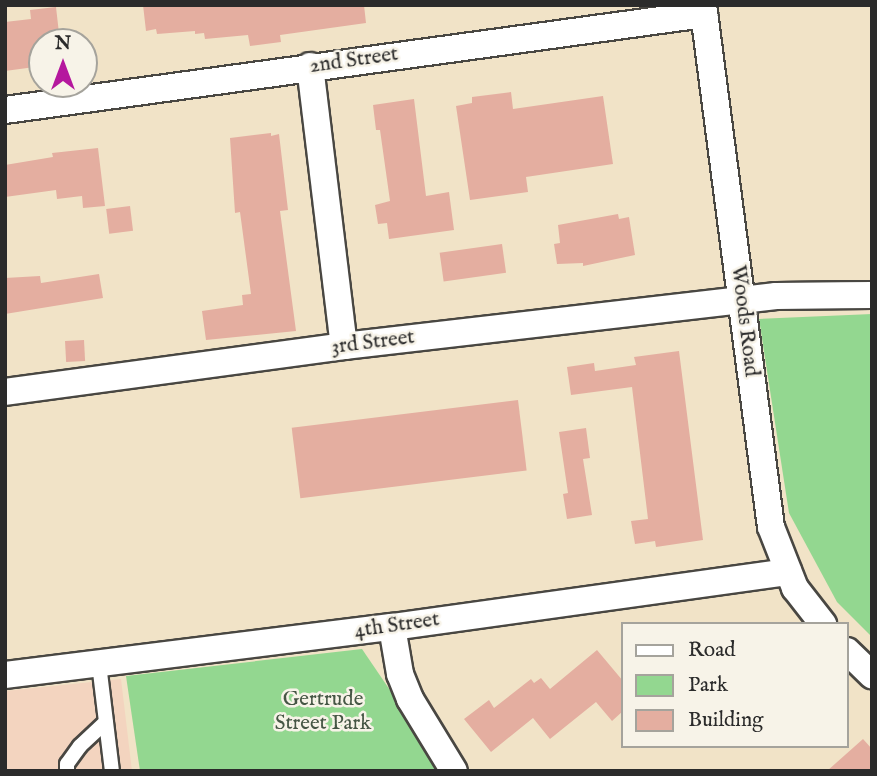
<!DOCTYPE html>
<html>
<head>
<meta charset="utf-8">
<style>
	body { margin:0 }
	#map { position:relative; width:877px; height:776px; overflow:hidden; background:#f1e3c7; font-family:"IM FELL English",serif }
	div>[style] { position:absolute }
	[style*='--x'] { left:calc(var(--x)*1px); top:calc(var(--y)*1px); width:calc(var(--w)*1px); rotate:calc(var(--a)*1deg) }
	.built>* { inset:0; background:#f3d4bf }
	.green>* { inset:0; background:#93d790 }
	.building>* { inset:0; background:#e4aea0; transform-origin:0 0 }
	.roads { filter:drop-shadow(2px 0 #494742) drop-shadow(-2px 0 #494742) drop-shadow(0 2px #494742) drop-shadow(0 -2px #494742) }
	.lane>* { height:14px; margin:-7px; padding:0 7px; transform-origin:7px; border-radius:7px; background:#fff }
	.street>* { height:26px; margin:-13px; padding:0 13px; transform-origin:13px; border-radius:13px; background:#fff }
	span { translate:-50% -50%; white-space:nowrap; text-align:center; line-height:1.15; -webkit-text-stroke:5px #f7f3e8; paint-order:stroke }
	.street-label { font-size:21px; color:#2b2b2b }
	.park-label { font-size:21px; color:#455644 }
	.frame { position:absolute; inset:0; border:7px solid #2b2b2b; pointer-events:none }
	.legend { position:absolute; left:621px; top:622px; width:228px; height:126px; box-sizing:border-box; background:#f7f3e8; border:2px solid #a5a39c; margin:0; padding:9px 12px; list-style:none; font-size:21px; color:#2b2b2b }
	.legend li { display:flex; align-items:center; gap:14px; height:35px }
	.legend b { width:35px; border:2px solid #a5a39c }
	.north { position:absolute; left:28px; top:28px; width:70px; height:70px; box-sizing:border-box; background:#f7f3e8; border:2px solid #a5a39c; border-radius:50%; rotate:0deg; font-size:19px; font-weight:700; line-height:28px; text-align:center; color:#2b2b2b }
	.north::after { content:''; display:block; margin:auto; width:24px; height:32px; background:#b5179e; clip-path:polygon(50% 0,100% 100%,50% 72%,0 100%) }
</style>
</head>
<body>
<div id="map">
	<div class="built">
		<div style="clip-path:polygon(121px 679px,132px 771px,5px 771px,5px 691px)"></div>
	</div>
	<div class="green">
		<div style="clip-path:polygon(872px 314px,872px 637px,837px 602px,789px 513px,759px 319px)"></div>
		<div style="clip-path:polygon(362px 649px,445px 771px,140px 771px,126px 676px)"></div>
	</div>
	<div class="building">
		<div style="clip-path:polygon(143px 5px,364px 5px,366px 23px,280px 35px,281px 42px,250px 46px,248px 35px,205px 39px,204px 33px,195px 34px,195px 31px,157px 34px,156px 29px,146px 31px)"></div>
		<div style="clip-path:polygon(56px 7px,60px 42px,42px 42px,42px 66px,5px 71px,5px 22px,31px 19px,30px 10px)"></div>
		<div style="clip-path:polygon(511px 92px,513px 109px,603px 96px,613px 164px,526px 177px,528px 192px,470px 200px,456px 106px,472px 103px,472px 97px)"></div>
		<div style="clip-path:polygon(414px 99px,426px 196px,449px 192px,454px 230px,389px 239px,387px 223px,378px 224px,375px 205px,390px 201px,380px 130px,376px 130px,373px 105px)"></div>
		<div style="clip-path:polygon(271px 133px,271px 136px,279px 134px,288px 210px,280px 211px,296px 331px,206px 340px,202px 311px,243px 305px,242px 295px,251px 294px,240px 212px,235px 213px,230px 138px)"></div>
		<div style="clip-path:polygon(98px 148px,105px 206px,83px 208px,82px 196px,57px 199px,56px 190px,5px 197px,5px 165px,53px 157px,52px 153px)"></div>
		<div style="left:130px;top:206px;width:25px;height:24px;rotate:83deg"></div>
		<div style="clip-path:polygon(618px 214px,619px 219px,629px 217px,635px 255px,583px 266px,583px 263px,557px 264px,554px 244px,560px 243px,558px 225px)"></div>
		<div style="left:502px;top:244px;width:29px;height:63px;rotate:82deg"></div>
		<div style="clip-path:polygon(99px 274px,103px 298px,5px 314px,5px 278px,40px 276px,41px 283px)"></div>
		<div style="left:84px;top:340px;width:21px;height:19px;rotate:87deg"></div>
		<div style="clip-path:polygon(679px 351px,703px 540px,656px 547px,655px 541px,635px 544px,631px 521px,648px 519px,632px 387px,571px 395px,567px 367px,594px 363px,595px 371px,636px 365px,634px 357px)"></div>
		<div style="left:518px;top:400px;width:71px;height:228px;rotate:83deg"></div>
		<div style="clip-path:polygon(586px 428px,590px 458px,583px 459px,592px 515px,567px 519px,563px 494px,568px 493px,559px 432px)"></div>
		<div style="clip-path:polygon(597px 650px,623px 681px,623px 711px,612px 721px,596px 702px,550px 739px,533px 718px,491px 752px,464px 719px,489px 700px,494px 708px,531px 679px,534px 683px,541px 678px,550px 689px)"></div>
		<div style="clip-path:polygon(863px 739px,872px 749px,872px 771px,827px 771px)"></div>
	</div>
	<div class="roads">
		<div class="lane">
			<div style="--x:99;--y:664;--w:108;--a:83.1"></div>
			<div style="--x:67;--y:771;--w:7;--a:-90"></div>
			<div style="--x:67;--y:764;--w:22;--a:-54"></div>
			<div style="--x:80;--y:746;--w:35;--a:-43"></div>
		</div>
		<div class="street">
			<div style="--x:703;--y:5;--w:526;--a:82.58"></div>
			<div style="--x:771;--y:527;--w:66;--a:68.5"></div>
			<div style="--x:795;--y:588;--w:46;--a:52.1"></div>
			<div style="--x:310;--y:66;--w:282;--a:83.1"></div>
			<div style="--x:5;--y:110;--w:706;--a:-7.82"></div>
			<div style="--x:5;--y:392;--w:342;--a:-7.7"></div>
			<div style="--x:344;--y:346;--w:435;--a:-6.6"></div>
			<div style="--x:776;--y:296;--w:96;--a:-0.6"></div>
			<div style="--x:392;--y:627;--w:48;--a:80.3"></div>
			<div style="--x:400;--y:674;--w:27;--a:68"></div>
			<div style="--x:410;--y:699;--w:84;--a:58.6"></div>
			<div style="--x:847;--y:651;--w:35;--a:44"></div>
			<div style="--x:5;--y:675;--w:390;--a:-7.1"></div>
			<div style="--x:392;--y:627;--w:400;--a:-7.9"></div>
		</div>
	</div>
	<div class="street-label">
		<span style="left:354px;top:61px;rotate:-8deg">2nd Street</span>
		<span style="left:744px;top:321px;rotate:83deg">Woods Road</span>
		<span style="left:373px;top:343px;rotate:-7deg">3rd Street</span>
		<span style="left:397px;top:626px;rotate:-8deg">4th Street</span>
	</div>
	<div class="park-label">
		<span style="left:323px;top:712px">Gertrude<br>Street Park</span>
	</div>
	<div class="frame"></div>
	<ul class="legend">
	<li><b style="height:9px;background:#fff"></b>Road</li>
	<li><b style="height:19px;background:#93d790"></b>Park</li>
	<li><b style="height:19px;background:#e4aea0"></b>Building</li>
	</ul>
	<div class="north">N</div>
</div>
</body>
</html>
